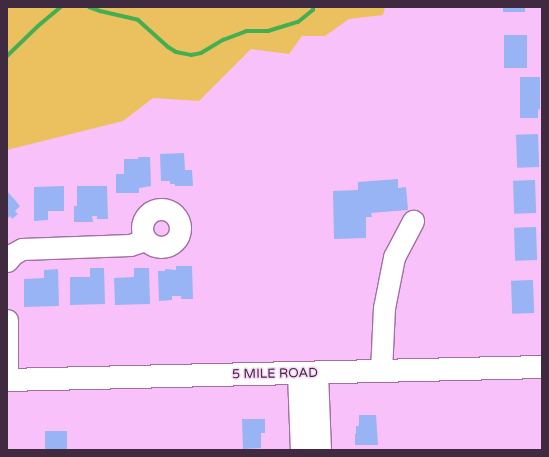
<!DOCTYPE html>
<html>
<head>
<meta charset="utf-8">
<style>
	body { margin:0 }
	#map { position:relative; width:549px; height:457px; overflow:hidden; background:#f9c1f9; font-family:"Varela Round",sans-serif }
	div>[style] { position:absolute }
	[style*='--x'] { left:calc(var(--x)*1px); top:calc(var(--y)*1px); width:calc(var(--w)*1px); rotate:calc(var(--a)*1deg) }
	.green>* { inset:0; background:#ebc15f }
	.stream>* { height:4px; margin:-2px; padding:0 2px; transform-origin:2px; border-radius:2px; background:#44ae52 }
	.building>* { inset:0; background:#98b4f4; transform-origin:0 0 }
	.roads { filter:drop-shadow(1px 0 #a26fa4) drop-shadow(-1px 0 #a26fa4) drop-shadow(0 1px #a26fa4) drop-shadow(0 -1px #a26fa4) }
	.minor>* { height:21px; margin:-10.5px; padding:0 10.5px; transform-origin:10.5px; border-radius:10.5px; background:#fff }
	.minor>.ring { margin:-10.5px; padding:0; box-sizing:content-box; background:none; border:21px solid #fff; border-radius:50% }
	.major>* { height:22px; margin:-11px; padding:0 11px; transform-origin:11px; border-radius:11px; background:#fff }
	span { translate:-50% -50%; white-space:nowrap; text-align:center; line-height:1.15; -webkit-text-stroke:3px #f9d7f9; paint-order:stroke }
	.street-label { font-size:13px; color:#3f2a40 }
	.frame { position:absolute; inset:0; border:8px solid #3f2a40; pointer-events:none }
</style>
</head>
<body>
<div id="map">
	<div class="green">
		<div style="clip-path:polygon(7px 7px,385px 7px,383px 15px,349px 19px,325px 36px,302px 36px,289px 54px,251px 49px,199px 101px,153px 98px,123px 121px,7px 150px)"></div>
	</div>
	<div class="stream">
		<div style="--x:89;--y:7;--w:12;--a:20"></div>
		<div style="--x:100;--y:11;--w:39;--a:13"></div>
		<div style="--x:138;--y:20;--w:40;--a:42"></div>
		<div style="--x:168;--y:47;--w:9;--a:32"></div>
		<div style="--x:176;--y:52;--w:15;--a:11"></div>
		<div style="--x:191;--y:55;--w:10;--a:-11"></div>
		<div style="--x:201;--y:53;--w:26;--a:-31"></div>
		<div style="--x:223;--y:40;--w:25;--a:-21"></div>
		<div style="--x:246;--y:31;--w:22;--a:0"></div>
		<div style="--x:268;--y:31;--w:31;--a:-17"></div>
		<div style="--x:298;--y:22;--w:19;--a:-39"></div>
		<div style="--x:313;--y:10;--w:3;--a:-90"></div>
		<div style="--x:7;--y:56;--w:43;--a:-44.1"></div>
		<div style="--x:38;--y:26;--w:30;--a:-40"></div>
	</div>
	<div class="building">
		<div style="left:503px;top:7px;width:22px;height:5px"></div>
		<div style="left:504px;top:35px;width:23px;height:33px"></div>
		<div style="clip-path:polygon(520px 77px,540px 77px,540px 109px,538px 110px,538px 118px,520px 118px)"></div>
		<div style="left:538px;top:134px;width:33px;height:22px;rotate:88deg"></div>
		<div style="clip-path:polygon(184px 153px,185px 170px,192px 170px,193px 186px,175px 186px,175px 184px,170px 184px,170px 181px,161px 181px,160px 154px)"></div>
		<div style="clip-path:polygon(138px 157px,150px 157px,151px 186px,139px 188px,139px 193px,116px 193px,116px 174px,124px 174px,124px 159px,138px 159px)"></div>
		<div style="clip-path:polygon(398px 179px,398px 188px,406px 187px,408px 210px,371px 213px,372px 217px,366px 217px,366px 238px,334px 239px,333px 191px,358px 190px,358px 182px)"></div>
		<div style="left:535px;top:180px;width:33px;height:22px;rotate:88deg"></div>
		<div style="clip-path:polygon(64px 186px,64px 211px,48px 211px,48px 220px,34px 221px,34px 187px)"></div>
		<div style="clip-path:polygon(77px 186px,107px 186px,108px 219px,97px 219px,97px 216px,92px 216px,93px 222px,74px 222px,74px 206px,77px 206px)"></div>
		<div style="clip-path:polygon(7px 191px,20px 206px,15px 211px,18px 214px,12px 219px,10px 216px,7px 219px)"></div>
		<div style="left:536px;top:227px;width:33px;height:22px;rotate:88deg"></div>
		<div style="clip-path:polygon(176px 266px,192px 266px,193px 299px,181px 299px,181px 296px,172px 296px,172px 300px,159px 301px,158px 271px,165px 271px,165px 269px,176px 270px)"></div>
		<div style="clip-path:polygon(90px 268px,104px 268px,105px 304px,70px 305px,70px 277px,90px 277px)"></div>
		<div style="clip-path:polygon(134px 268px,149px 268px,150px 304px,115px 305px,114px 278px,134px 277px)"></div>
		<div style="clip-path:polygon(58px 269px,59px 306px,24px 307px,24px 279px,44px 278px,44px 270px)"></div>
		<div style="left:533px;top:280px;width:33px;height:22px;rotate:88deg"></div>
		<div style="clip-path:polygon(359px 415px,376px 415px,378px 445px,355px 445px,355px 434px,356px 434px,356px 426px,359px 426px)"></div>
		<div style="clip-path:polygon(242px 419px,265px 419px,265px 433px,261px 433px,261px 448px,243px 449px)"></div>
		<div style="left:45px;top:431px;width:22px;height:19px"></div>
	</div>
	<div class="roads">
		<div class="minor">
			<div class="ring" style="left:142px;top:209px;width:17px;height:17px"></div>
			<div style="--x:7;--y:261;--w:9;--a:-49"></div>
			<div style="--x:13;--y:254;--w:10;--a:-29"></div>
			<div style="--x:22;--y:249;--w:108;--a:-2.1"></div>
			<div style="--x:130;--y:245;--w:16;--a:-18"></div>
			<div style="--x:7;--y:320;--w:48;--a:90"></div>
			<div style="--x:381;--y:371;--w:63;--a:-87.3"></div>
			<div style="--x:384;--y:308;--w:52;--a:-78.9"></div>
			<div style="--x:394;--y:257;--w:41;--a:-62.2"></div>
			<div style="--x:298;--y:373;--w:77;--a:87.8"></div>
			<div style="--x:317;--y:373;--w:77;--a:87.8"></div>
		</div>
		<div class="major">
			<div style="--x:7;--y:380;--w:535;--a:-1.39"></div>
		</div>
	</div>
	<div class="street-label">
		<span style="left:275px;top:374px;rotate:-1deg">5 MILE ROAD</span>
	</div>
	<div class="frame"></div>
</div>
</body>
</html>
